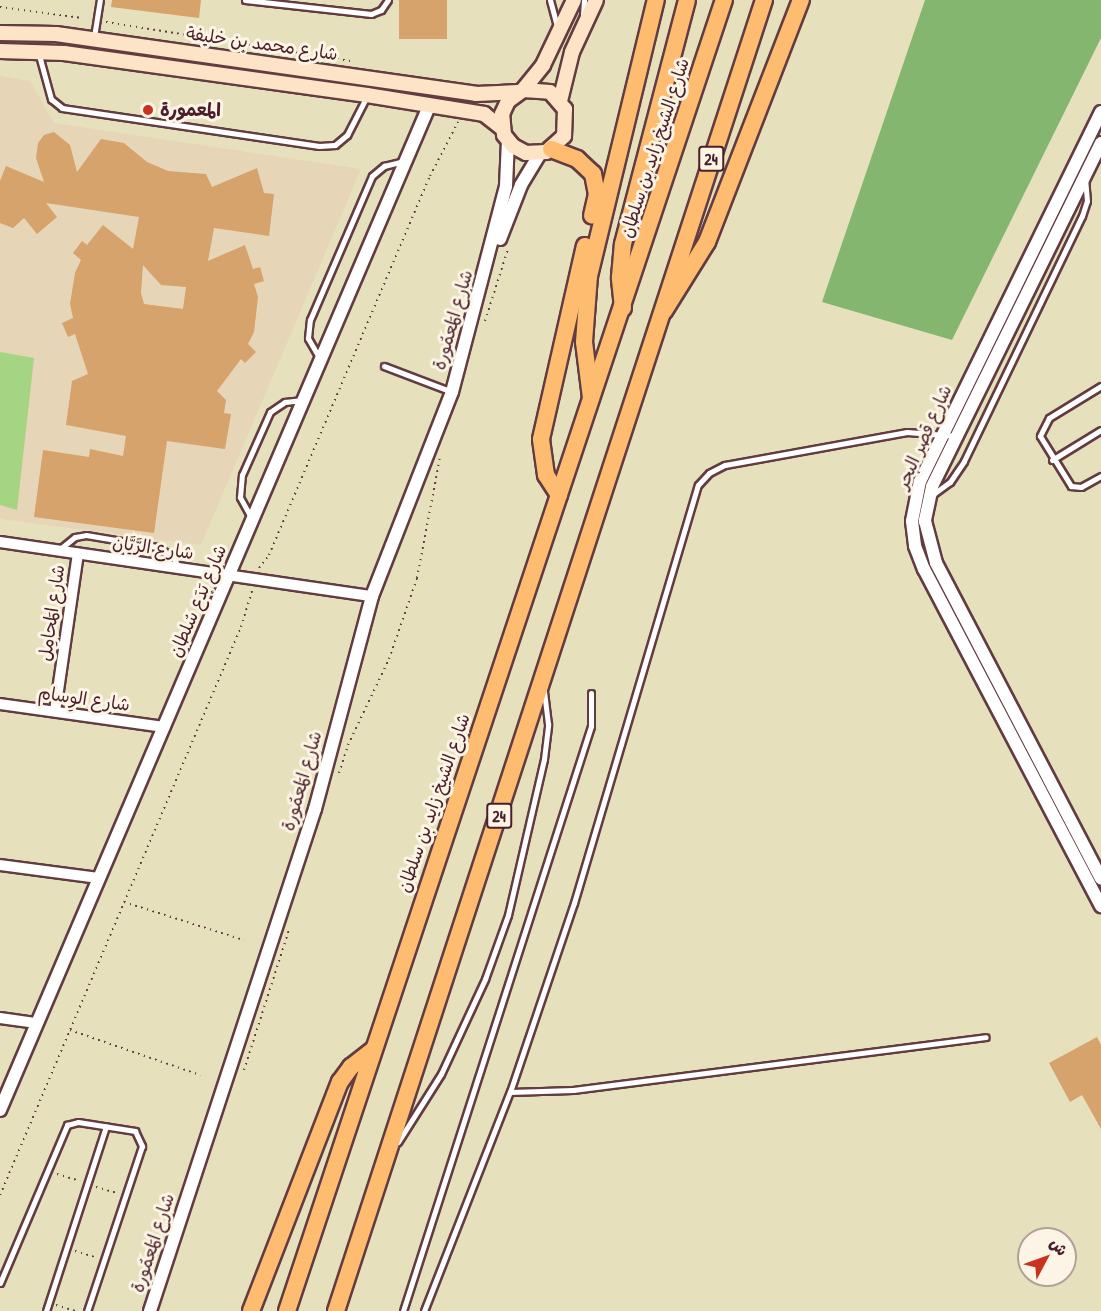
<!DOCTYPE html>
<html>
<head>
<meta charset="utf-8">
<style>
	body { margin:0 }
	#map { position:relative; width:1101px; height:1311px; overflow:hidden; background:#e7e0bd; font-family:"Patrick Hand","Playpen Sans Arabic",sans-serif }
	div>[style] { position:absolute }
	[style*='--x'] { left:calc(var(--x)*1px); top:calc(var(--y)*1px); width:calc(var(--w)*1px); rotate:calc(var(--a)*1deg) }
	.built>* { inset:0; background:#e7d5b7 }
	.green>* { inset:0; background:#a5d482 }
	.forest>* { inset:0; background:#84b670 }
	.building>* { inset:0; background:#d5a36b; transform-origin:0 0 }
	.path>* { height:2px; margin-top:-1px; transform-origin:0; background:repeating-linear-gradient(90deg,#623c41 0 1.5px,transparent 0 6px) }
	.roads { filter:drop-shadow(2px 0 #623c41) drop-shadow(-2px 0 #623c41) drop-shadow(0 2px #623c41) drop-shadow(0 -2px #623c41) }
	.service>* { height:5px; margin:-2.5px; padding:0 2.5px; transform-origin:2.5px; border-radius:2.5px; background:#fff }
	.minor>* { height:10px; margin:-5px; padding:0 5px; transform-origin:5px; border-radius:5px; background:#fff }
	.tertiary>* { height:12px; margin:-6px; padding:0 6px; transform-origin:6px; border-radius:6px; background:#fff }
	.secondary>* { height:14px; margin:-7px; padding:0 7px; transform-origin:7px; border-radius:7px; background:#fee4c6 }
	.primary>* { height:16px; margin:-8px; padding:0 8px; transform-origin:8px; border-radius:8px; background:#fdbc70 }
	.trunk>* { height:16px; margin:-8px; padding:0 8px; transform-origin:8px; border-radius:8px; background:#fdbc70 }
	.dots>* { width:16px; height:16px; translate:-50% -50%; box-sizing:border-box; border:3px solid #fcf5e5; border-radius:50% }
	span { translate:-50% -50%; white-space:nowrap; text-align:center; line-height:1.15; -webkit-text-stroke:6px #fcf5e5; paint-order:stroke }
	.shield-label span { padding:2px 4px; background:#fcf5e5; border:2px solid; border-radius:4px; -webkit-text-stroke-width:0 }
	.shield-label { font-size:16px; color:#4a1f2b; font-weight:700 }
	.street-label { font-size:18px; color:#4a1f2b }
	.poi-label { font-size:18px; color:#4a1f2b; font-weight:700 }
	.left { translate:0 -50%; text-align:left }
	.north { position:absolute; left:1017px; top:1227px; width:60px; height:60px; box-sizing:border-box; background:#fcf5e5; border:2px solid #b59f9b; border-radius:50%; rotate:49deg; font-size:16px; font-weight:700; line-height:24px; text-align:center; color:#4a1f2b }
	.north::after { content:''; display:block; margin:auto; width:21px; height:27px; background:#c8321e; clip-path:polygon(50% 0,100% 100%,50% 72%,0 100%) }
</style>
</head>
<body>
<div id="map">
	<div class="built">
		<div style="clip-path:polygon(0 76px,30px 81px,54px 123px,361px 169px,201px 545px,0 519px)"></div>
	</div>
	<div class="green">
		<div style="clip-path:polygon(0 352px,34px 358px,17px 510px,0 505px)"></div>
	</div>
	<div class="forest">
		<div style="clip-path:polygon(925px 0,1101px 0,1101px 38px,952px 340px,822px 302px)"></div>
	</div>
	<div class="building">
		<div style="clip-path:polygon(112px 0,201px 0,199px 18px,111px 7px)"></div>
		<div style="left:399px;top:0;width:48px;height:39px"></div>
		<div style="clip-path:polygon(evenodd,54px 132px,70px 145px,77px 172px,101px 139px,124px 143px,147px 162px,168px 171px,206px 174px,212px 187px,257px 168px,264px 193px,274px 194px,269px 236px,214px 228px,208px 261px,245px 245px,253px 269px,260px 267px,264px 281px,254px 284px,258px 297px,254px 332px,248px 344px,256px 352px,245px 363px,241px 359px,217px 391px,226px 400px,224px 413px,231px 414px,225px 449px,167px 441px,154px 533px,34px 517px,43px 450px,89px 457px,90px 449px,123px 456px,126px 436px,66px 425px,72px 381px,88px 374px,75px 334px,68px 337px,62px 323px,73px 318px,70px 304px,75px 273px,81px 260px,73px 253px,82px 241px,87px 245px,103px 225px,133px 249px,139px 217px,46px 203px,57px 217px,37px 234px,24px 218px,13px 228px,0 223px,0 181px,6px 166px,44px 182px,36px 158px,38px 143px,44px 135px,54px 132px,143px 265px,161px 285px,186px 287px,183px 309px,144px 304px,141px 293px,143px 265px)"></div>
		<div style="clip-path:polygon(1097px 1037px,1101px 1045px,1101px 1129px,1082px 1095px,1070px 1102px,1049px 1063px)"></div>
	</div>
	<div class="path">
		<div style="--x:0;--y:7;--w:83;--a:7.6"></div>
		<div style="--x:106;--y:22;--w:252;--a:9.1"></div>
		<div style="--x:485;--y:321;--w:76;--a:-72.3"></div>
		<div style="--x:259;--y:568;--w:16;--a:-52"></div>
		<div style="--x:269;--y:555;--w:412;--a:-67"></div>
		<div style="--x:430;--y:176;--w:61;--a:-62.6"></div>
		<div style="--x:339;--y:773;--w:29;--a:-72"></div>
		<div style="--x:348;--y:745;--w:95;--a:-64.5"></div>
		<div style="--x:389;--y:659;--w:86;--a:-70.9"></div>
		<div style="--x:417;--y:578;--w:123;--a:-79.2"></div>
		<div style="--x:124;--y:902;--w:126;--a:17.6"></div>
		<div style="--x:70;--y:1030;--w:138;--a:19.1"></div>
		<div style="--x:244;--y:1070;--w:147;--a:-72.2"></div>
		<div style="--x:57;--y:1174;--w:24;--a:17"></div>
		<div style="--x:96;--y:1187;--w:22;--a:16"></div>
		<div style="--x:0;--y:1195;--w:617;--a:-67.01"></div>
		<div style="--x:241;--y:627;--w:38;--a:-73"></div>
		<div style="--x:75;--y:1251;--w:21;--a:17"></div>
		<div style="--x:56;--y:1305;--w:21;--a:17"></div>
	</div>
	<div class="roads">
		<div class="service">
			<div style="--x:245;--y:0;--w:127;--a:6.3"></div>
			<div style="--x:371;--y:14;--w:11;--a:-22"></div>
			<div style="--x:381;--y:10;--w:12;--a:-55"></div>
			<div style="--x:550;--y:0;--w:28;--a:75"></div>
			<div style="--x:583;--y:15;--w:15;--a:-86"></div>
			<div style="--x:94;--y:37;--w:37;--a:-81"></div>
			<div style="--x:39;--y:55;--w:46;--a:74.7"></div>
			<div style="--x:51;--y:99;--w:14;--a:39"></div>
			<div style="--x:62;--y:108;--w:260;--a:8.4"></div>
			<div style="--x:319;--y:146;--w:16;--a:-4"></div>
			<div style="--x:335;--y:145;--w:16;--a:-40"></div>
			<div style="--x:347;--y:135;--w:44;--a:-62.9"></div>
			<div style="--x:320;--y:359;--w:24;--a:-120"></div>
			<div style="--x:308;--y:338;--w:18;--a:-84"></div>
			<div style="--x:310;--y:320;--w:157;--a:-66.7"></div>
			<div style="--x:372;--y:176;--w:16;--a:-40"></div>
			<div style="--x:384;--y:166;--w:21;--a:-14"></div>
			<div style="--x:384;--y:366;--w:73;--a:20.9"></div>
			<div style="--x:1101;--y:386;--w:61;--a:148.4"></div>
			<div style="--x:1049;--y:418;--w:20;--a:117"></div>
			<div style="--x:1040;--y:436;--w:59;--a:58.2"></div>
			<div style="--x:1071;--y:486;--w:10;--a:6"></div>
			<div style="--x:1081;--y:487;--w:23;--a:-29"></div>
			<div style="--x:1052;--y:460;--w:57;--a:-31.5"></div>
			<div style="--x:932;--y:495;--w:22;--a:-36"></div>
			<div style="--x:950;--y:482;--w:25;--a:-56"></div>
			<div style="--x:964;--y:461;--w:272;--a:-64.3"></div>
			<div style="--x:1082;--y:216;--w:16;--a:-72"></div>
			<div style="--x:1087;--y:201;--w:21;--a:-95"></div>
			<div style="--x:252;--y:519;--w:25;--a:-119"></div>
			<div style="--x:240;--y:497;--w:22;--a:-85"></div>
			<div style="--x:242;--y:475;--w:69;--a:-66"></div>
			<div style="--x:270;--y:412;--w:18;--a:-34"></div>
			<div style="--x:285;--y:402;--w:17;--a:-7"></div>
			<div style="--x:60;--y:549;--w:19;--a:-39"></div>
			<div style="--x:75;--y:537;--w:11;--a:-10"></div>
			<div style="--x:86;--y:535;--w:72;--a:9.6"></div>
			<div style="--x:157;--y:547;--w:17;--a:31"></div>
			<div style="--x:172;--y:556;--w:15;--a:58"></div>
			<div style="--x:510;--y:1092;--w:63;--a:-1.8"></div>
			<div style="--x:573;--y:1090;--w:416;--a:-7.3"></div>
			<div style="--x:398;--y:1142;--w:80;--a:-57.7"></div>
			<div style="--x:441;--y:1074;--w:105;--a:-65.1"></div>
			<div style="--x:485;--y:979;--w:68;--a:-70.2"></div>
			<div style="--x:508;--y:915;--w:160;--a:-77"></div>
			<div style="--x:544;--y:759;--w:35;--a:-83"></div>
			<div style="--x:548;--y:724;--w:34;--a:-97"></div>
			<div style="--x:0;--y:1283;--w:172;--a:-67"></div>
			<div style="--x:67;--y:1125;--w:11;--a:-15"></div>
			<div style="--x:78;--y:1122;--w:58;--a:9"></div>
			<div style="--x:135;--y:1131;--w:17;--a:65"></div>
			<div style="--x:142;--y:1146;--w:174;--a:108.4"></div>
			<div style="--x:46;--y:1311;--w:194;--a:-72"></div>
			<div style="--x:403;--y:1311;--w:614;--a:-72.18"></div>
			<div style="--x:591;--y:726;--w:33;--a:-90"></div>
			<div style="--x:424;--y:1311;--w:235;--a:-68.6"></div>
			<div style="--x:510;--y:1092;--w:200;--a:-71.3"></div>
			<div style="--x:574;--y:903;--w:436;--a:-73.5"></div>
			<div style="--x:698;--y:485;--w:16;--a:-47"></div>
			<div style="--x:709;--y:473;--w:18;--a:-27"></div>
			<div style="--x:725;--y:465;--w:185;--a:-10.3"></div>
			<div style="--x:907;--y:432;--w:50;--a:4.6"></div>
		</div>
		<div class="minor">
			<div style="--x:0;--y:542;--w:376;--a:8.3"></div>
			<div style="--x:0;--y:704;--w:166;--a:8"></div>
			<div style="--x:55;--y:711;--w:159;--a:-81.7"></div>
			<div style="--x:0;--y:865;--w:100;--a:7.5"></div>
			<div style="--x:0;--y:1018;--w:37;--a:8"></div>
		</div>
		<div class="tertiary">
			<div style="--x:1101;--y:112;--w:411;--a:116.1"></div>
			<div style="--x:920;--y:481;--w:41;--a:101.3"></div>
			<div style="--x:912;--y:521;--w:25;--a:83"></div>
			<div style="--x:915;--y:546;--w:25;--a:69"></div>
			<div style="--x:924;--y:569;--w:381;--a:62.3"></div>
			<div style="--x:1101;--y:143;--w:383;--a:116.2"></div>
			<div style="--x:932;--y:487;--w:35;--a:102"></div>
			<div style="--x:925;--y:521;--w:43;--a:75.3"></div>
			<div style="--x:936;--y:563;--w:356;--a:62.4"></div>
			<div style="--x:500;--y:239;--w:58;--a:-68.7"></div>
			<div style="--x:521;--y:185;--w:37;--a:-59"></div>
			<div style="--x:0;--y:1110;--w:1092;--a:-66.86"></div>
			<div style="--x:150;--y:1311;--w:528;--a:-71.81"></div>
			<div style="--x:315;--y:809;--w:220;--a:-75"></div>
			<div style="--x:372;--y:596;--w:219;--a:-68.6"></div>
			<div style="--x:452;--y:392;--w:213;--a:-75.3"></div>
			<div style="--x:506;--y:186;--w:45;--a:-87.5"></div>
		</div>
		<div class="secondary">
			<div style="--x:0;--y:33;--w:56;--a:1"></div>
			<div style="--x:56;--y:34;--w:424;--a:8.1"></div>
			<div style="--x:476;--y:94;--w:42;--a:-2.7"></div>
			<div style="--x:0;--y:51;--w:64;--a:1.8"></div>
			<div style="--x:64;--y:53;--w:306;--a:7.9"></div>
			<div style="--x:367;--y:95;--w:119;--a:9.2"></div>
			<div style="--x:484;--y:114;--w:23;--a:38"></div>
			<div style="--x:523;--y:90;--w:27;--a:4"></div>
			<div style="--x:550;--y:92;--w:23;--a:49"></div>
			<div style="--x:565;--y:109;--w:27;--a:92"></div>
			<div style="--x:564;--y:136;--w:24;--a:138"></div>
			<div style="--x:546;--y:152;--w:20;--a:177"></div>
			<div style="--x:526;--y:153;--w:15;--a:-152"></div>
			<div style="--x:513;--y:146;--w:14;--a:-129"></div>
			<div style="--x:504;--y:135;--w:21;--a:-95"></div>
			<div style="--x:502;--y:114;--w:14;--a:-65"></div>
			<div style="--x:508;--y:101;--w:19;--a:-36"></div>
			<div style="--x:523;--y:90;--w:32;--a:-51"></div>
			<div style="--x:543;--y:65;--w:72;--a:-64.5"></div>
			<div style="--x:560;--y:101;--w:50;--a:-76.2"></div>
			<div style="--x:572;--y:52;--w:57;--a:-65.2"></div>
		</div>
		<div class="primary">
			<div style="--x:623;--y:308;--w:31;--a:-96"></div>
			<div style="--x:620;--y:277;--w:33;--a:-85"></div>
			<div style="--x:623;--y:244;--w:252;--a:-75.3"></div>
			<div style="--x:664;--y:311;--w:81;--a:-58.1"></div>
			<div style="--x:707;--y:242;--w:260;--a:-68.8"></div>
		</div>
		<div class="trunk">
			<div style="--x:551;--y:149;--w:28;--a:21"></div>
			<div style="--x:577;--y:159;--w:22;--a:43"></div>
			<div style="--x:593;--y:174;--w:20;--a:79"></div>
			<div style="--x:597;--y:194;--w:22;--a:103"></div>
			<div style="--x:591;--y:398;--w:56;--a:-97.1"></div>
			<div style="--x:584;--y:342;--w:66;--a:-85.7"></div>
			<div style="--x:589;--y:276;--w:284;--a:-76.4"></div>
			<div style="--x:559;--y:495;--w:24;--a:-123"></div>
			<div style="--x:546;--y:475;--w:36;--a:-98"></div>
			<div style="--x:541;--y:439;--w:198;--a:-77.2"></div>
			<div style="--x:251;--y:1311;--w:246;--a:-68.8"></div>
			<div style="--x:340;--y:1082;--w:19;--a:-54"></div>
			<div style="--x:351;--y:1067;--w:28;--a:-38"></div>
			<div style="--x:287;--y:1311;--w:1382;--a:-71.57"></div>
			<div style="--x:336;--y:1311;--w:1379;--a:-71.92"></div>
		</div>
	</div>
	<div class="dots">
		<div style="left:148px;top:110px;background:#c8321e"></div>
	</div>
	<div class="shield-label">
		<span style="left:711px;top:159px">24</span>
		<span style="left:499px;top:816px">24</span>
	</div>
	<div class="street-label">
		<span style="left:262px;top:44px;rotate:8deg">شارع محمد بن خليفة</span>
		<span style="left:655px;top:148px;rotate:-72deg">شارع الشيخ زايد بن سلطان</span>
		<span style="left:453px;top:320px;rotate:-74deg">شارع المَعمُورة</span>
		<span style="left:924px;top:437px;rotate:-66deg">شارع قصر البحر</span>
		<span style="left:153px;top:548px;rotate:8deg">شارع الرَّيَّان</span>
		<span style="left:198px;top:601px;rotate:-67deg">شارع بَدَع سُلطان</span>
		<span style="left:52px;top:613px;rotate:-82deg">شارع المَحامِل</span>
		<span style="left:84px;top:699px;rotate:8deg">شارع الوِسام</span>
		<span style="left:302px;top:781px;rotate:-74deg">شارع المَعمُورة</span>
		<span style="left:434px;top:803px;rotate:-71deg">شارع الشيخ زايد بن سلطان</span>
		<span style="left:153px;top:1243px;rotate:-72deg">شارع المَعمُورة</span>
	</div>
	<div class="poi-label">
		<span class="left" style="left:160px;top:110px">المعمورة</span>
	</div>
	<div class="north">ش</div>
</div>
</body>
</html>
